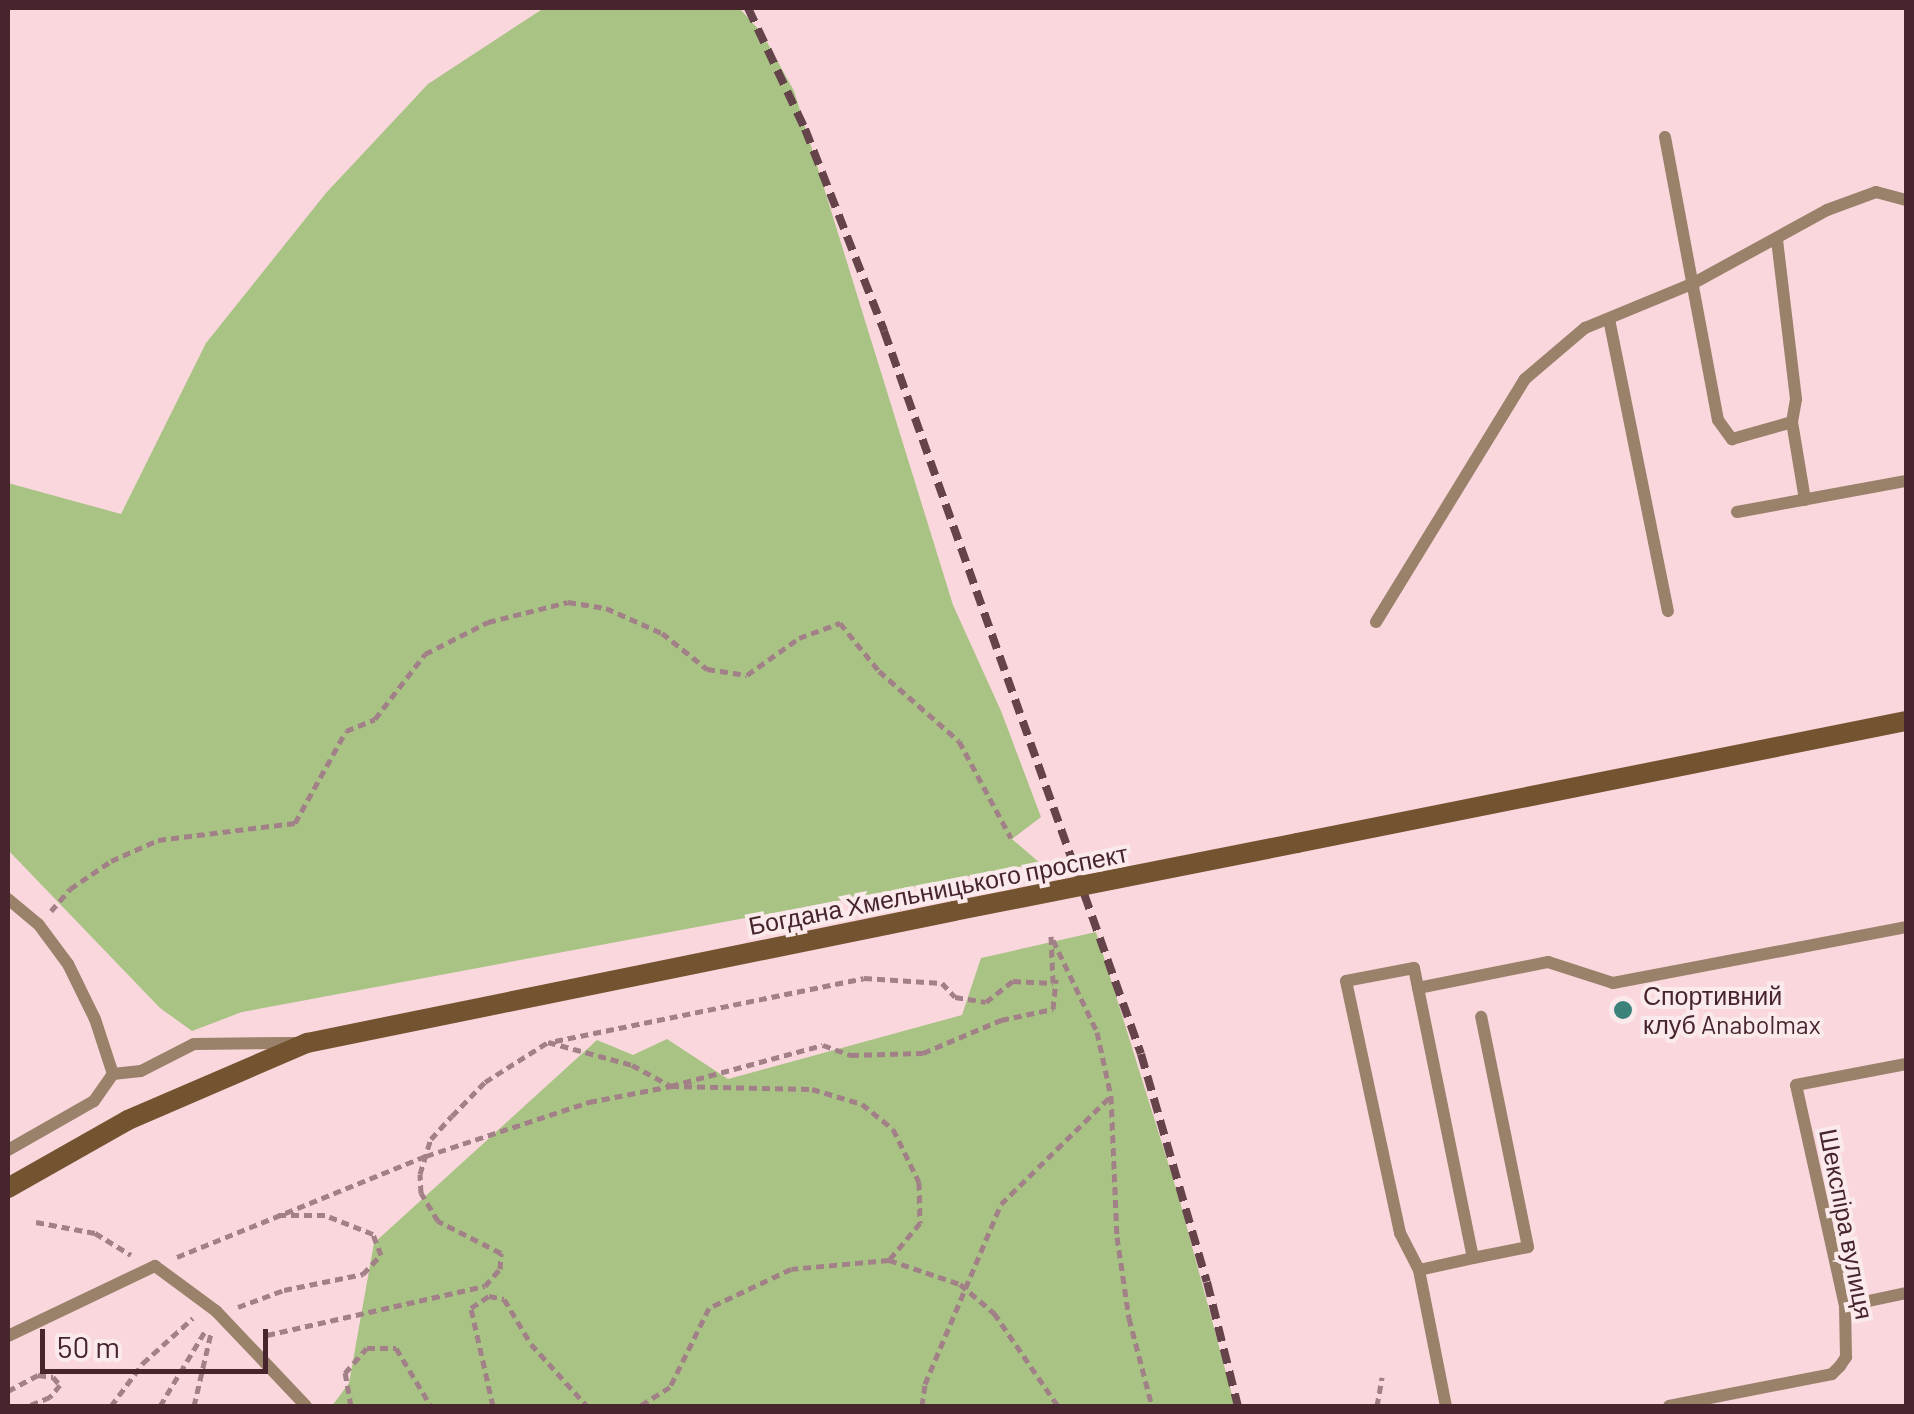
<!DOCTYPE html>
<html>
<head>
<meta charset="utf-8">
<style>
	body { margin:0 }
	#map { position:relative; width:1914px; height:1414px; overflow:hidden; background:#fad7dd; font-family:Barlow,sans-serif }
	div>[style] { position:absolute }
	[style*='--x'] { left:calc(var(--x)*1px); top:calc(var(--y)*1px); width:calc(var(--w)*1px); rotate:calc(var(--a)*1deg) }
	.green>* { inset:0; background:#a8c384 }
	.path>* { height:5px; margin-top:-2.5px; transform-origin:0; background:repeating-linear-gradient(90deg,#a28087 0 8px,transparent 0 13px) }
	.service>* { height:12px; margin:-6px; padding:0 6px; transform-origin:6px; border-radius:6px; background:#99816a }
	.secondary>* { height:20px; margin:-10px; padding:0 10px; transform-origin:10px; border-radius:10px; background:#745330 }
	.rail>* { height:8px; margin-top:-4px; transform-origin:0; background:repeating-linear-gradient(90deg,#64434a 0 15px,transparent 0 23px) }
	.secondary-bridge>* { height:20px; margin:-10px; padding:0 10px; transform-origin:10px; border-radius:10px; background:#745330 }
	.dots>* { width:28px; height:28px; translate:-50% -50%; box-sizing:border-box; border:5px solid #fbeaec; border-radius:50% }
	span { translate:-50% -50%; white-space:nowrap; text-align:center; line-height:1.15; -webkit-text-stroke:8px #fbeaec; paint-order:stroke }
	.street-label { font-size:25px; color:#46252c }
	.poi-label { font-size:25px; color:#46252c }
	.left { translate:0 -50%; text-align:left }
	.frame { position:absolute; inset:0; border:10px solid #46252c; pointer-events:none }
	.scale { position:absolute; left:40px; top:1329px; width:228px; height:45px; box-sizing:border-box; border:5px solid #46252c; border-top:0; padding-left:12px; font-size:30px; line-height:35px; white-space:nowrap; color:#46252c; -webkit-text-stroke:8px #fbeaec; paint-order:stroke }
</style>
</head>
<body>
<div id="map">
	<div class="green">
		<div style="clip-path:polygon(544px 8px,739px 8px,762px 33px,794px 91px,953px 605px,1001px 711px,1041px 817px,1012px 839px,1040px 863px,242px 1012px,192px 1031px,160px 1008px,8px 850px,8px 483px,121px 514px,206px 343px,326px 193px,428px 84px)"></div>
		<div style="clip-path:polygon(1096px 932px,1179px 1198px,1235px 1406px,332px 1406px,349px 1383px,374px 1243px,597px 1040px,633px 1055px,667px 1039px,728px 1079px,962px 1015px,981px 958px)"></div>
	</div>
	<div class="path">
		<div style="--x:51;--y:911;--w:29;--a:-49"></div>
		<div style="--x:70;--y:889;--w:50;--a:-34.3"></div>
		<div style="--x:111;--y:861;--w:51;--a:-24.1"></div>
		<div style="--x:158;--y:840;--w:138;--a:-7.1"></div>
		<div style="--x:295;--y:823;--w:105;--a:-61"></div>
		<div style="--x:346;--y:731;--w:31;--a:-22"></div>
		<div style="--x:375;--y:719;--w:82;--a:-52.4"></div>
		<div style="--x:425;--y:654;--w:71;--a:-26.9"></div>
		<div style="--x:488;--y:622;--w:82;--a:-14"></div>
		<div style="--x:568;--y:602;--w:38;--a:9"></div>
		<div style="--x:606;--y:608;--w:61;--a:24.1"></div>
		<div style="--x:662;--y:633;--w:58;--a:38.7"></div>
		<div style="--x:707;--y:669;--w:40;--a:8.5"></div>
		<div style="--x:747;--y:675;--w:64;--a:-35.4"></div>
		<div style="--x:799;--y:638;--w:44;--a:-20.1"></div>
		<div style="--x:840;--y:623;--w:62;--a:50.9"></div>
		<div style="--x:879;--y:671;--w:106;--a:41.2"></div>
		<div style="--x:959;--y:741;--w:110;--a:61.8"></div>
		<div style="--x:1053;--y:940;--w:102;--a:64.4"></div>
		<div style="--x:1097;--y:1032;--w:66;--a:77.7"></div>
		<div style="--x:1111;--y:1096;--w:141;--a:87.6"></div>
		<div style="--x:1117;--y:1237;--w:82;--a:81.6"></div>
		<div style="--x:1129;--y:1318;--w:91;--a:75.4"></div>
		<div style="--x:555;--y:1041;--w:315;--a:-11.5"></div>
		<div style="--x:864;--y:978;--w:78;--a:3.7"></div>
		<div style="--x:942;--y:983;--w:19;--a:47"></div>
		<div style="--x:955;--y:997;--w:31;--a:9"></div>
		<div style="--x:986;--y:1002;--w:34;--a:-38"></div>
		<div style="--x:1013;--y:981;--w:40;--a:2.9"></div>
		<div style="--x:1053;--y:983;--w:47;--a:-92.4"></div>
		<div style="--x:36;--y:1222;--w:60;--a:10.6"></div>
		<div style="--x:95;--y:1233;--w:42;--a:31.4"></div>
		<div style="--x:177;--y:1257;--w:269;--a:-22.1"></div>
		<div style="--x:426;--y:1156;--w:172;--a:-18.3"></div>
		<div style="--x:589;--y:1102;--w:84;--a:-11"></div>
		<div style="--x:671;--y:1086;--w:157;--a:-15.1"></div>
		<div style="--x:823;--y:1045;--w:30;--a:20"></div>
		<div style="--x:851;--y:1055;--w:72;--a:-1.6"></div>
		<div style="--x:923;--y:1053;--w:85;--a:-22.9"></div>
		<div style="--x:1001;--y:1020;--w:53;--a:-11.9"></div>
		<div style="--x:1053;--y:1009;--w:30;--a:-84"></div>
		<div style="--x:889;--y:1260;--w:75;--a:18.7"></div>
		<div style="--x:960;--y:1284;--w:45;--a:40.5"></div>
		<div style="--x:994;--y:1313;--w:113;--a:55.5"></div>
		<div style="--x:238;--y:1307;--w:49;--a:-20.3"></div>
		<div style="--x:284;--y:1290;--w:81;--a:-11.4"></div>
		<div style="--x:363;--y:1274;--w:26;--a:-47"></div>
		<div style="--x:381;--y:1255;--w:22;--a:-111"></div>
		<div style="--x:373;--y:1234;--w:52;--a:-158.4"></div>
		<div style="--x:325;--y:1215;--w:49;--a:180"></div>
		<div style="--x:267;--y:1335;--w:223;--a:-12.7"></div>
		<div style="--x:485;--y:1286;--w:23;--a:-49"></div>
		<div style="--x:500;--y:1269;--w:16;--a:-86"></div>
		<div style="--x:501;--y:1253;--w:71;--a:-153.1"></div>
		<div style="--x:438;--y:1221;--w:33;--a:-121"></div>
		<div style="--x:421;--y:1193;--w:19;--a:-93"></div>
		<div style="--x:420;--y:1174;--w:37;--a:-73"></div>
		<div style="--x:431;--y:1139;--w:31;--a:-48"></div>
		<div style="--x:452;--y:1116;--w:47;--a:-45.9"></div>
		<div style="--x:485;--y:1082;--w:75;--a:-32.4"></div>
		<div style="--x:548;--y:1042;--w:87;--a:15.3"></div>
		<div style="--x:632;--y:1065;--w:44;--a:28.3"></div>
		<div style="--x:671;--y:1086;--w:141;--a:1.2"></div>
		<div style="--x:812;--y:1089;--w:52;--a:16.7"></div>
		<div style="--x:862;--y:1104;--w:40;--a:39"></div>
		<div style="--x:893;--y:1129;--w:59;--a:63.9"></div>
		<div style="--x:919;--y:1182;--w:41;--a:88.6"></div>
		<div style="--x:920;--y:1223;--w:48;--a:130"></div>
		<div style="--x:889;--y:1260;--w:98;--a:174.8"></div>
		<div style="--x:791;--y:1269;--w:91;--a:154.6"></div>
		<div style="--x:709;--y:1308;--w:88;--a:116.3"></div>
		<div style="--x:670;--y:1387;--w:36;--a:148"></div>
		<div style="--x:8;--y:1391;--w:34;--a:-28"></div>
		<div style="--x:38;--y:1375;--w:15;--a:8"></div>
		<div style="--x:53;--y:1377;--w:11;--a:49"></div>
		<div style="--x:60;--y:1385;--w:16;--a:130"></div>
		<div style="--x:50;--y:1397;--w:24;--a:158"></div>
		<div style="--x:111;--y:1406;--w:54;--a:-53.3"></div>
		<div style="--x:143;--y:1363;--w:67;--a:-42"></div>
		<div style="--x:160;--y:1406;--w:87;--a:-59"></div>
		<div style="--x:194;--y:1406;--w:75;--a:-76.9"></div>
		<div style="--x:351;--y:1406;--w:34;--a:-100"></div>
		<div style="--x:345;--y:1373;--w:33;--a:-49"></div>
		<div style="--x:367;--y:1348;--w:29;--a:0"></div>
		<div style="--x:396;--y:1348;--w:68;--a:58.9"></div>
		<div style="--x:493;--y:1406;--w:100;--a:-102.7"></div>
		<div style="--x:471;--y:1308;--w:22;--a:-34"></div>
		<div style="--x:489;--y:1296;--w:15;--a:11"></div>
		<div style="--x:504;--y:1299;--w:52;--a:59"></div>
		<div style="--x:531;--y:1344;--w:84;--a:47.9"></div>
		<div style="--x:922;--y:1406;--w:22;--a:-82"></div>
		<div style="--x:925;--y:1384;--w:195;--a:-67.1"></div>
		<div style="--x:1001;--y:1204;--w:154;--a:-44.5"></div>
		<div style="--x:1377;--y:1406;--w:29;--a:-80"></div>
	</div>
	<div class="service">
		<div style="--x:1665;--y:137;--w:288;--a:79.4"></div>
		<div style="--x:1718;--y:420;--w:24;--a:54"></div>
		<div style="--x:1732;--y:439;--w:62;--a:-15.8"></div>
		<div style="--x:1792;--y:422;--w:23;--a:-80"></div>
		<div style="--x:1796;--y:399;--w:160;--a:-96.8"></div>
		<div style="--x:1609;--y:319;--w:298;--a:78.6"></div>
		<div style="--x:1792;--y:422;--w:79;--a:80.5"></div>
		<div style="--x:1737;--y:512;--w:172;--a:-10.4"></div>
		<div style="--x:1376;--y:622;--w:285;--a:-58.5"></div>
		<div style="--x:1525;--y:379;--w:79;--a:-40.4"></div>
		<div style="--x:1585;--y:328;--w:116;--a:-22.4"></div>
		<div style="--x:1692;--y:284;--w:154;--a:-28.7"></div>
		<div style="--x:1827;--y:210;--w:52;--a:-20.2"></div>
		<div style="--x:1876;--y:192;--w:31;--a:15"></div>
		<div style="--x:8;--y:899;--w:40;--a:40"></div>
		<div style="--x:39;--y:925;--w:49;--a:53.4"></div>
		<div style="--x:68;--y:964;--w:61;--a:63.9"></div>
		<div style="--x:95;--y:1019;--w:58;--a:71.9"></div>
		<div style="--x:1418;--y:988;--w:133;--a:-11.3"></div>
		<div style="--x:1548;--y:962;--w:68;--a:17.9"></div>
		<div style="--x:1613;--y:983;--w:298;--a:-10.8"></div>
		<div style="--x:113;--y:1074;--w:28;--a:-6"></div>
		<div style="--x:141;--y:1071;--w:59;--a:-27"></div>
		<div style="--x:194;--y:1044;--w:100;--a:-0.6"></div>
		<div style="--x:8;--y:1150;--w:99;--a:-29.7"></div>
		<div style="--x:94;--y:1101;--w:33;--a:-55"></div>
		<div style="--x:1473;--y:1258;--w:56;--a:-11.3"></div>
		<div style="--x:1528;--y:1247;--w:235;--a:-101.5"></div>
		<div style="--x:1419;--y:1270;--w:55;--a:-12.5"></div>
		<div style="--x:1473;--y:1258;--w:296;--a:-101.5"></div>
		<div style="--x:1414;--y:968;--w:69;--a:169.2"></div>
		<div style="--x:1346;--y:981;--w:258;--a:77.9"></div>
		<div style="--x:1400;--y:1233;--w:42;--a:62.8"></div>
		<div style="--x:1419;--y:1270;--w:139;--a:78.8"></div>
		<div style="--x:1845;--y:1306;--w:62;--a:-12"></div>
		<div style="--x:8;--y:1336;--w:163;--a:-25.5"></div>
		<div style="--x:155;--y:1266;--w:76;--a:36.4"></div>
		<div style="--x:216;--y:1311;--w:131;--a:46.5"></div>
		<div style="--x:1669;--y:1406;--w:166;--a:-11.1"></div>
		<div style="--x:1832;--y:1374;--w:11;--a:-45"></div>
		<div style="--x:1840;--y:1366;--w:11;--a:-56"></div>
		<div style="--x:1846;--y:1357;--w:51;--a:-91.1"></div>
		<div style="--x:1845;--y:1306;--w:226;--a:-102.5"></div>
		<div style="--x:1796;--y:1085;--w:112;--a:-10.8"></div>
	</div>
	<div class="secondary">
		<div style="--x:1297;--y:843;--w:621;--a:-11.33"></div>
		<div style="--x:8;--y:1188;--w:138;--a:-29.5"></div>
		<div style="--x:128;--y:1120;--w:195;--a:-23.3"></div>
		<div style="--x:307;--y:1043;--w:660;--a:-11.53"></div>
	</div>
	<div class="rail">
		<div style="--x:748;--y:8;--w:134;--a:64.8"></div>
		<div style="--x:805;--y:129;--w:217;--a:68.6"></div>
		<div style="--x:884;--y:331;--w:767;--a:70.43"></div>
		<div style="--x:1141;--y:1054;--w:237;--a:73.9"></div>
		<div style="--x:1207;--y:1282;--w:128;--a:76"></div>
	</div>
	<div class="secondary-bridge">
		<div style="--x:954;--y:911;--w:350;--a:-11.2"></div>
	</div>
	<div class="dots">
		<div style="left:1623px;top:1010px;background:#3b827b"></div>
	</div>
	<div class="street-label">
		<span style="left:938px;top:889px;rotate:-11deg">Богдана Хмельницького проспект</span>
		<span style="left:1847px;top:1224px;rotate:79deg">Шекспіра вулиця</span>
	</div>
	<div class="poi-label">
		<span class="left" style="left:1643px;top:1010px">Спортивний<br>клуб Anabolmax</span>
	</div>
	<div class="frame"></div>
	<div class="scale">50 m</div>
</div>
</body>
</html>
